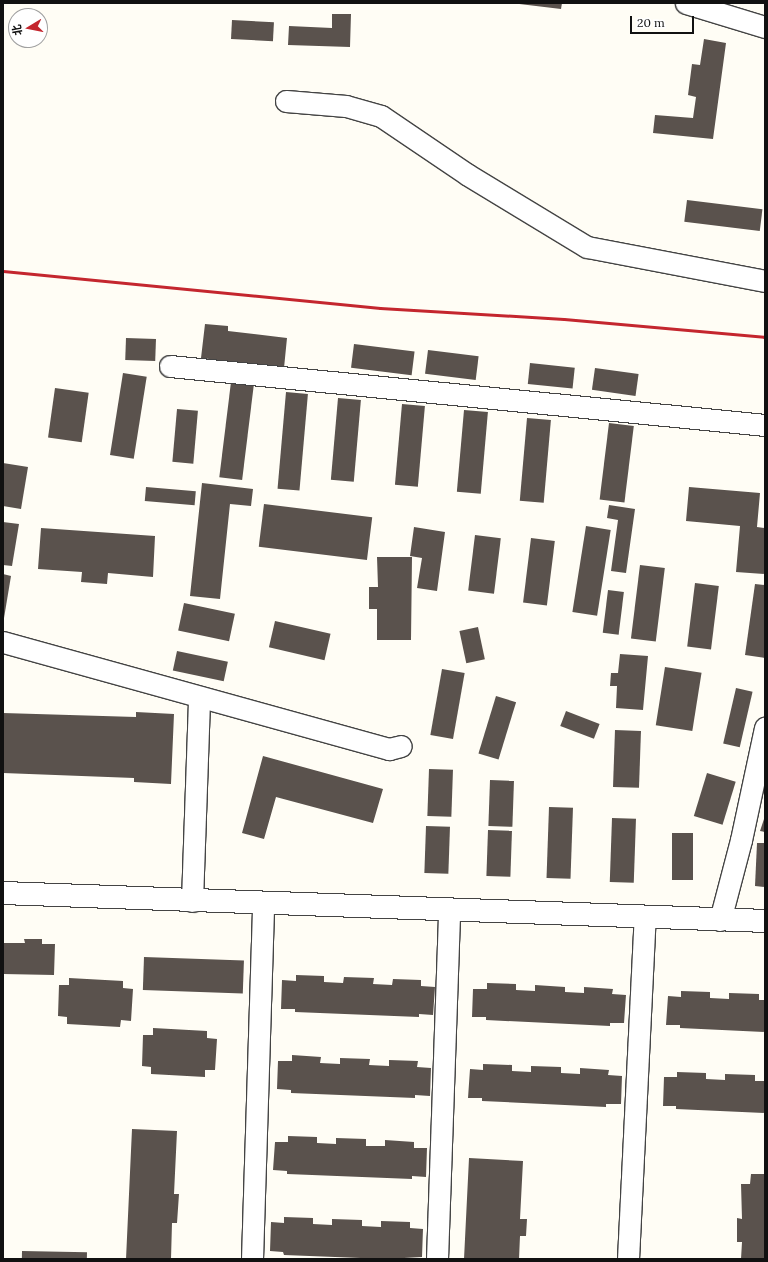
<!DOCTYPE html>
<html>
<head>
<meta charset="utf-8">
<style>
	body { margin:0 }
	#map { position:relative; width:768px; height:1262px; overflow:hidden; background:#fffdf5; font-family:Lora,"Noto Sans SC",serif }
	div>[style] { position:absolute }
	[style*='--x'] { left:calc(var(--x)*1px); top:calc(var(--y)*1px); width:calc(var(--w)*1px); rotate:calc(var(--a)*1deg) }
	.building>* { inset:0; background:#5a524d; transform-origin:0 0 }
	.roads { filter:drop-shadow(1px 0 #444) drop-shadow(-1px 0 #444) drop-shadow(0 1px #444) drop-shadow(0 -1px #444) }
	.minor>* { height:21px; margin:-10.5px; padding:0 10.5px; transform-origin:10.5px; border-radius:10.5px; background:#fff }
	.tertiary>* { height:22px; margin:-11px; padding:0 11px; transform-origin:11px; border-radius:11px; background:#fff }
	.rail>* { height:3px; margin:-1.5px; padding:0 1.5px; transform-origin:1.5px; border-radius:1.5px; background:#c4262e }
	span { translate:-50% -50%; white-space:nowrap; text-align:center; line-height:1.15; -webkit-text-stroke:4px #fff; paint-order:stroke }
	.frame { position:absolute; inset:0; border:4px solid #111; pointer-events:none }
	.north { position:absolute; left:8px; top:8px; width:40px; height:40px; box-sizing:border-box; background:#fff; border:1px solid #a0a0a0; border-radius:50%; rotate:260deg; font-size:11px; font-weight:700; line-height:16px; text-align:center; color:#111 }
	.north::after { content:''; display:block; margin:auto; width:14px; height:18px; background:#c4262e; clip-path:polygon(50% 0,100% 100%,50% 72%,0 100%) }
	.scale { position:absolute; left:630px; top:16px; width:64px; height:18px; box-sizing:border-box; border:2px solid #111; border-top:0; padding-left:5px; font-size:12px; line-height:14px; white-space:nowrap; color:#111; -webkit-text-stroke:3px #fff; paint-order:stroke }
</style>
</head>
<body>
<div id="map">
	<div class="building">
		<div style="clip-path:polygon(511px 3px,562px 3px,561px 9px)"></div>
		<div style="clip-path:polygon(332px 14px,351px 14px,350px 47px,288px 45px,289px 26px,332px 28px)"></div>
		<div style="left:232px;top:20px;width:42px;height:19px;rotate:3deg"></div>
		<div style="clip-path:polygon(704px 39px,726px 43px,713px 139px,653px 133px,655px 115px,693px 118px,696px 97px,688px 95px,692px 64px,700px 65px)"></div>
		<div style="left:687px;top:200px;width:76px;height:22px;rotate:7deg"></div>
		<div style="clip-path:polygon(205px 324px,228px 326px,228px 331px,287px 338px,284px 368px,201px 358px)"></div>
		<div style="left:126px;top:338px;width:30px;height:22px;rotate:2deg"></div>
		<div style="left:354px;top:344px;width:61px;height:24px;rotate:7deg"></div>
		<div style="left:428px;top:350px;width:51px;height:24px;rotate:7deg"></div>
		<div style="left:530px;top:363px;width:45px;height:21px;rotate:6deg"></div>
		<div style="left:595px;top:368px;width:44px;height:22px;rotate:8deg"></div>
		<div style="left:123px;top:373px;width:24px;height:83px;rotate:9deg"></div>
		<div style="left:231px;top:382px;width:23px;height:96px;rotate:7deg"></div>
		<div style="left:55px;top:388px;width:34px;height:50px;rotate:8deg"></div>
		<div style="left:286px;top:392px;width:22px;height:97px;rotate:5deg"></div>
		<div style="left:338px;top:398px;width:23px;height:82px;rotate:5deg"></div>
		<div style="left:402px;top:404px;width:23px;height:81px;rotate:5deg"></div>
		<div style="left:177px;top:409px;width:21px;height:53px;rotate:5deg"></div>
		<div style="left:464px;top:410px;width:24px;height:82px;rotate:5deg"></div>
		<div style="left:527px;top:418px;width:24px;height:83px;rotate:5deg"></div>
		<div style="left:609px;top:423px;width:25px;height:77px;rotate:7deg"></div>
		<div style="clip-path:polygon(3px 463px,28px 467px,21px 509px,3px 506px)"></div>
		<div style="clip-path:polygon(202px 483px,253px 489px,251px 506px,230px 504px,220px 599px,190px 596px)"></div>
		<div style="left:146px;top:487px;width:50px;height:14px;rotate:5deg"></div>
		<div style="clip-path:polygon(689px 487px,760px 493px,757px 527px,765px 528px,765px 574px,736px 572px,740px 526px,686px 521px)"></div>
		<div style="left:264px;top:504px;width:109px;height:43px;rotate:7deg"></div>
		<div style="clip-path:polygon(609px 505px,635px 509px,626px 573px,611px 571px,618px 520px,607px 518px)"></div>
		<div style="clip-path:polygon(3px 522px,19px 524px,12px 566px,3px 565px)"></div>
		<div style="left:586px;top:526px;width:25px;height:87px;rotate:9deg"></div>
		<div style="clip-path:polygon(414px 527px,445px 532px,437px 591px,417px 588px,422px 558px,410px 556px)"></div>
		<div style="clip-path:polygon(41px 528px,155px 536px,153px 577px,108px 573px,107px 584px,81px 582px,82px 572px,38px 569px)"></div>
		<div style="left:475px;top:535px;width:26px;height:56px;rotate:7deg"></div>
		<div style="left:531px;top:538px;width:24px;height:65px;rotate:7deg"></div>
		<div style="clip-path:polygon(377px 557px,412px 557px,411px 640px,377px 640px,377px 609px,369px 609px,369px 587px,378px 587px)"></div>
		<div style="left:640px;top:565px;width:25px;height:74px;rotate:7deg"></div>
		<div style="clip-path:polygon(3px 574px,11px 576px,4px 618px,3px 618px)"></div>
		<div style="left:695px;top:583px;width:24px;height:64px;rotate:7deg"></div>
		<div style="clip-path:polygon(755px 584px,765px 585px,765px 658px,745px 655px)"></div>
		<div style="left:608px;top:590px;width:16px;height:43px;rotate:7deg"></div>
		<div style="left:184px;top:603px;width:52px;height:28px;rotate:12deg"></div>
		<div style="left:275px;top:621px;width:57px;height:27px;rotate:13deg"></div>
		<div style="left:478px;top:627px;width:33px;height:19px;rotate:78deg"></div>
		<div style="left:177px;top:651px;width:52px;height:20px;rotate:12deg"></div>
		<div style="clip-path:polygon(620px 654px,648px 656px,643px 710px,616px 708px,617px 686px,610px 686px,611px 673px,618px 673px)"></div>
		<div style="left:665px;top:667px;width:37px;height:59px;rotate:9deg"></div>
		<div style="left:442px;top:669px;width:23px;height:67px;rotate:10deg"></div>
		<div style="left:736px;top:688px;width:17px;height:57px;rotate:13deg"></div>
		<div style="left:496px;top:696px;width:21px;height:60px;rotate:17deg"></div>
		<div style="left:566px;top:711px;width:36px;height:16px;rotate:21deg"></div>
		<div style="clip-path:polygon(136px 712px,174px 714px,171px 784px,134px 782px,134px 778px,3px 773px,3px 713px,136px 717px)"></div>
		<div style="left:615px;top:730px;width:26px;height:57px;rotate:2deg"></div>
		<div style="clip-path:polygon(263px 756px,383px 789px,373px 823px,276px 797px,264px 839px,242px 833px)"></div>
		<div style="left:429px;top:769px;width:24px;height:47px;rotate:2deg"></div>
		<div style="left:707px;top:773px;width:30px;height:45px;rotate:17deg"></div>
		<div style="left:490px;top:780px;width:24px;height:46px;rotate:2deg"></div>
		<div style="left:549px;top:807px;width:24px;height:71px;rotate:2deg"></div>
		<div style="clip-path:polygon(765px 816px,765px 832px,760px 831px)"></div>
		<div style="left:612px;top:818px;width:24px;height:64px;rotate:2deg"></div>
		<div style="left:426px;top:826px;width:24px;height:47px;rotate:2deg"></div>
		<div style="left:488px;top:830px;width:24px;height:46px;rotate:2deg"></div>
		<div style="left:672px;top:833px;width:21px;height:47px"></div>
		<div style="clip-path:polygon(757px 843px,765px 843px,765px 887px,755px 886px)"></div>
		<div style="clip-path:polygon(24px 939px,42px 939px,42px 944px,55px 944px,54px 975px,3px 974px,3px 943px,25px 943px)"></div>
		<div style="left:144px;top:957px;width:100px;height:33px;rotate:2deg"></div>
		<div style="clip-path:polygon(296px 975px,324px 976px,324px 982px,343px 983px,344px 977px,374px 978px,373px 984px,392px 985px,393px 979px,421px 980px,421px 986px,435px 987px,433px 1015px,419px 1014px,419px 1017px,295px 1012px,295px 1009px,281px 1009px,282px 980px,296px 981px)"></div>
		<div style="clip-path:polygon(69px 978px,123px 981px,123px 988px,133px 989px,131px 1021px,121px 1020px,120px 1027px,67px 1024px,67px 1017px,58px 1016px,59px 985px,69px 985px)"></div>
		<div style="clip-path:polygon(487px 983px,516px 984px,516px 990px,535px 991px,535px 985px,565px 987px,565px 992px,584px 993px,584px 987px,613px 989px,612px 994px,626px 995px,624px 1023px,610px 1023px,610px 1026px,486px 1020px,486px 1017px,472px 1017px,473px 989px,487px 989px)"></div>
		<div style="clip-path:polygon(681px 991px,710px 992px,710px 998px,729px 999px,729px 993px,759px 994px,759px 1000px,765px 1000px,765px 1032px,680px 1028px,680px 1025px,666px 1025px,668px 996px,681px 997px)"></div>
		<div style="clip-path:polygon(153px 1028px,207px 1031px,207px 1038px,217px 1039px,215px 1070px,205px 1070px,205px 1077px,151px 1074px,151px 1067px,142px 1066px,143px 1035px,153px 1035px)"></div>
		<div style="clip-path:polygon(292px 1055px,321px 1057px,320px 1063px,340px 1064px,340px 1058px,370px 1059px,369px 1065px,389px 1066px,389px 1060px,418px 1061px,417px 1067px,431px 1068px,430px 1096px,415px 1095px,415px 1098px,291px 1093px,291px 1090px,277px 1089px,278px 1061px,292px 1061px)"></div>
		<div style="clip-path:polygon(483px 1064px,512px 1065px,512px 1071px,531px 1072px,531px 1066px,561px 1067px,561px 1073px,580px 1074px,580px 1068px,609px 1070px,608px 1075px,622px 1076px,621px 1104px,606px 1104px,606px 1107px,482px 1101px,482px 1098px,468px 1098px,470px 1069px,483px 1070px)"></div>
		<div style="clip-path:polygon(677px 1072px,706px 1073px,706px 1079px,725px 1080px,725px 1074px,755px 1075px,755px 1081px,765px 1081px,765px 1113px,676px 1109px,676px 1106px,663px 1106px,664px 1077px,677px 1077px)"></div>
		<div style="clip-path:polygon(132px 1129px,177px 1131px,174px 1194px,179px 1194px,177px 1223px,172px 1223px,171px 1259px,126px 1259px)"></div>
		<div style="clip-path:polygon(288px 1136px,317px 1137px,317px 1143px,336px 1144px,336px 1138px,366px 1139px,366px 1146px,385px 1146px,385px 1140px,414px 1142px,414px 1148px,427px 1148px,426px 1177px,412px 1176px,412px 1179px,287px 1174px,287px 1171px,273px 1170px,275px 1142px,288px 1142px)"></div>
		<div style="clip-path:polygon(469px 1158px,523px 1161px,520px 1219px,527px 1219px,526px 1236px,520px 1236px,519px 1259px,464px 1259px)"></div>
		<div style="clip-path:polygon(751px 1174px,765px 1174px,765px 1259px,741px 1259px,742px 1242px,737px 1242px,737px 1218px,742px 1219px,741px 1184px,750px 1184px)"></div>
		<div style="clip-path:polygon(284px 1217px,313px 1218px,313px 1224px,332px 1225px,332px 1219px,362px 1220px,362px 1226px,381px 1227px,381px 1221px,410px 1222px,410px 1228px,423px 1229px,422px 1257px,386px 1259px,284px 1255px,283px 1252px,270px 1251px,271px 1222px,284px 1223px)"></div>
		<div style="left:22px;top:1251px;width:65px;height:8px;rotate:1deg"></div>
	</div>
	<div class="roads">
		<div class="minor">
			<div style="--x:686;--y:3;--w:83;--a:16.9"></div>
			<div style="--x:286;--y:101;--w:60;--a:4.8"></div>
			<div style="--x:346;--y:106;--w:36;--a:16"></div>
			<div style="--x:381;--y:116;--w:105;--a:34.1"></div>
			<div style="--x:468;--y:175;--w:139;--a:31.2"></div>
			<div style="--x:587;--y:247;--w:181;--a:10.8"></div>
			<div style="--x:170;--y:366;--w:598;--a:5.66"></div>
			<div style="--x:3;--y:642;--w:401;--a:15.5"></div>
			<div style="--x:389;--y:749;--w:12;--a:-14"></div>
			<div style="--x:192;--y:901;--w:204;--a:-88"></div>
			<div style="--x:720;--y:920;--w:83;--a:-75.3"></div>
			<div style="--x:741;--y:840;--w:115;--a:-77.9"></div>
			<div style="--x:252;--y:1259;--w:356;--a:-88.2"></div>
			<div style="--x:437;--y:1259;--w:349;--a:-88"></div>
			<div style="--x:628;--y:1259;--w:342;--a:-87.2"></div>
		</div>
		<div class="tertiary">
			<div style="--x:3;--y:893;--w:763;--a:2.1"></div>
		</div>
	</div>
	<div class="rail">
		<div style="--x:3;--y:271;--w:379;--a:5.6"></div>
		<div style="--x:380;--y:308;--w:184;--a:3.4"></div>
		<div style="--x:564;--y:319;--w:202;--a:5.1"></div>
	</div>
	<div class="frame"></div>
	<div class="north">北</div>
	<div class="scale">20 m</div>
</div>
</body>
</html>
